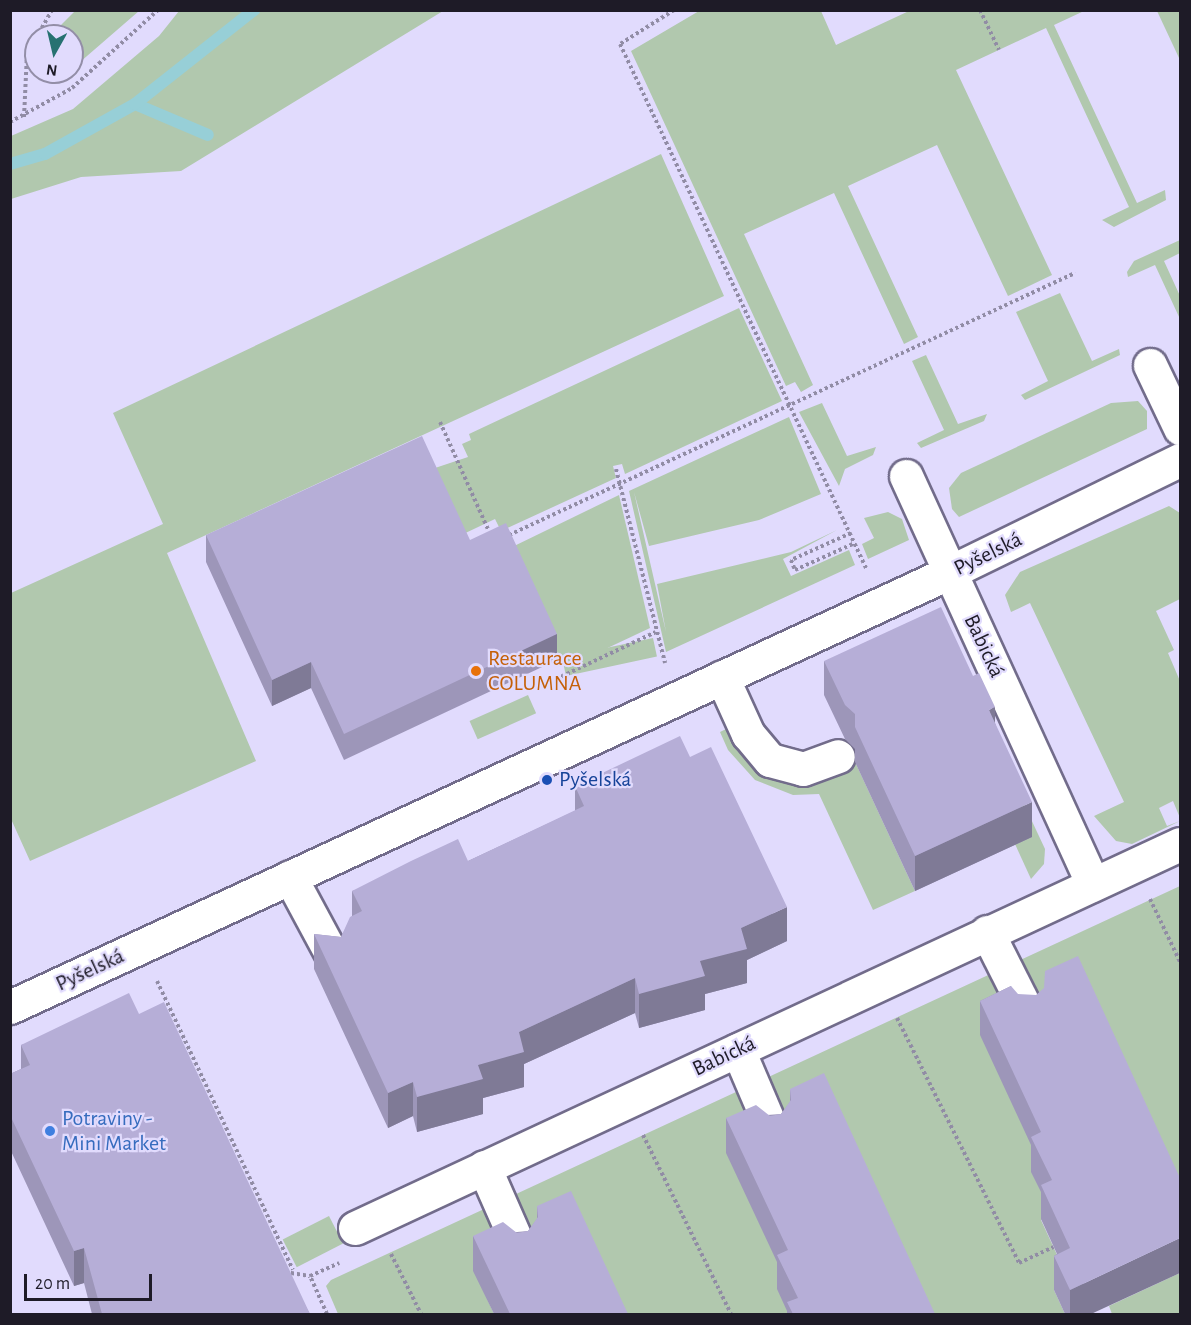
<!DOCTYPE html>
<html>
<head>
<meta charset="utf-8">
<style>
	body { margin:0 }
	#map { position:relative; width:1191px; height:1325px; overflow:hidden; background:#e1dbfd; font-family:"Alegreya Sans",sans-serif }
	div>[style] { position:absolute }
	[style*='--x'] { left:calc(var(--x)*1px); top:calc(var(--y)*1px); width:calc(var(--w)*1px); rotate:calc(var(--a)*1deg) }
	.green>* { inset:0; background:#b1c8ae; transform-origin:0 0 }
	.stream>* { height:12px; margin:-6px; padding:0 6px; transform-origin:6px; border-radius:6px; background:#97cfd7 }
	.path>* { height:4px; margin-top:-2px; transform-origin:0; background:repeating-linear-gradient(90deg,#918ca5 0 3px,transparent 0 6px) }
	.roads { filter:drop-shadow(2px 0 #726c8b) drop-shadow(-2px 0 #726c8b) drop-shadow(0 2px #726c8b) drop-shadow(0 -2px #726c8b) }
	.minor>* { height:33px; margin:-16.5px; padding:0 16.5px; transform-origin:16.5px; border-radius:16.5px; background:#fff }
	.wall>* { inset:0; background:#9d96b9 }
	.shaded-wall>* { inset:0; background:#7f7a96; transform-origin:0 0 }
	.building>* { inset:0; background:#b6aed7 }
	.dots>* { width:16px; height:16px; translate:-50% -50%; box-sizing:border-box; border:3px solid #e1dbfd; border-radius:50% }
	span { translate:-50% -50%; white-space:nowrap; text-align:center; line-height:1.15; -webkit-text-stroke:4.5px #e1dbfd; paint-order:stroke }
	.street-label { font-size:22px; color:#1e1b27 }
	.food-label { font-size:22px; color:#c56008 }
	.left { translate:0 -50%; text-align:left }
	.transit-label { font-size:22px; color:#164399 }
	.shop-label { font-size:22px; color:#366cbe }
	.frame { position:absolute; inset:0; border:12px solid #1e1b27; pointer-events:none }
	.north { position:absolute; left:24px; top:24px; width:60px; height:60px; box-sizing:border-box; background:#e1dbfd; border:2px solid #938ea7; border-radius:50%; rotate:188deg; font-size:16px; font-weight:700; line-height:24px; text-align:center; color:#1e1b27 }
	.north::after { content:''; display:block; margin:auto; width:21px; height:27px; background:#267171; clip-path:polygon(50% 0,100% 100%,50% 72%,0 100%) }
	.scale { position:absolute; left:24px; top:1274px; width:128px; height:27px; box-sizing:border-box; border:3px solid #1e1b27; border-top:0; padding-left:8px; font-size:18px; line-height:21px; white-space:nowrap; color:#1e1b27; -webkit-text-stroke:4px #e1dbfd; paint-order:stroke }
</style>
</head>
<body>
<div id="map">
	<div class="green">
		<div style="clip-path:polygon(76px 10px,139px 10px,139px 11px,72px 69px,72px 36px,50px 36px)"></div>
		<div style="clip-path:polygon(179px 11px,179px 10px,443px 11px,181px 171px,81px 177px,11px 199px,11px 136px,73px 109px,159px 36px)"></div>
		<div style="clip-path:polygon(699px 11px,821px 11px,836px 45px,909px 11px,1084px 11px,1054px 25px,1137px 203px,1165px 190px,1166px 200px,1114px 227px,1102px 220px,1129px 207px,1046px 28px,956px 70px,1052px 275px,1008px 296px,937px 145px,848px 186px,918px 337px,904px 344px,834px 193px,744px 234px,813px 385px,801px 392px,795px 382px,786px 386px,631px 51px)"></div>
		<div style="clip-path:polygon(1157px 11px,1180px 11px,1180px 60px)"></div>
		<div style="clip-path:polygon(661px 154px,724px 296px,167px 553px,256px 761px,30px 861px,11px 819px,11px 593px,163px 524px,113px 413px)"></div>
		<div style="clip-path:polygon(1180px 240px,1180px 253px,1164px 261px,1180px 296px,1180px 319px,1155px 265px,1128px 277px,1127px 272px,1134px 261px)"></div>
		<div style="clip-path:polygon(1060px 293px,1092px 361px,1119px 349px,1120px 355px,1025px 400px,1021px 395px,1048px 381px,1016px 312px)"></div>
		<div style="clip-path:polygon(739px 308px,782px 401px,625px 474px,622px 464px,613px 466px,616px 478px,501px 531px,495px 519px,457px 537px,426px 471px,468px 457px,462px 444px,471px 440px,469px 434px)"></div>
		<div style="clip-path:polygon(926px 355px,958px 424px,987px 414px,984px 421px,921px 448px,917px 443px,944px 430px,912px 361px)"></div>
		<div style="clip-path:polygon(1138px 401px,1147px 411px,1147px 429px,959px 517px,952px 509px,949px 488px,961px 473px,1111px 403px)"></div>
		<div style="clip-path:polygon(822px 403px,847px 456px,876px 447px,873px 455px,845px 469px,839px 486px,799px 412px)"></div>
		<div style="clip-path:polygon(789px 417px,821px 494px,759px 520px,649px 546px,634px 492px,666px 632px,657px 584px,791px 552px,837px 530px,783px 559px,791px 576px,849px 550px,855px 565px,666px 652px,629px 491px)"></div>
		<div style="clip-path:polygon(619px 495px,650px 628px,565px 668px,506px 550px)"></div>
		<div style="clip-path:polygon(1169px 506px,1180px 513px,1180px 599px,1156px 611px,1174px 650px,1168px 653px,1180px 681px,1180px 818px,1173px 801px,1159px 808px,1167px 826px,1180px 821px,1132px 844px,1116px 841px,1094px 816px,1124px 802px,1030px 603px,1011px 612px,1005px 595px,1020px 572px)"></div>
		<div style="clip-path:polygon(888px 512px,902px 519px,909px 540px,868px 559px,862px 544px,874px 538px,864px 518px)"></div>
		<div style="left:653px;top:638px;width:19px;height:93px;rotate:78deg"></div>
		<div style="left:528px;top:695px;width:20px;height:64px;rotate:66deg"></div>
		<div style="clip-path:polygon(726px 729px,753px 768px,781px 782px,814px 783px,856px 764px,915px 891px,873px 910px,819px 794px,793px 795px,755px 780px,728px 750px,720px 732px)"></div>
		<div style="clip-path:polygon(995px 742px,1045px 849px,1044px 864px,1031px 879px,1015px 844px)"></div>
		<div style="clip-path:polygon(1180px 886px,1180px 1212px,1041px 1167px,1052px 1214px,1041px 1220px,1070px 1283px,1054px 1290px,1065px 1314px,919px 1314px,788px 1284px,789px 1314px,612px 1314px,474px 1270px,494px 1314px,338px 1314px,326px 1286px,331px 1280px)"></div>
		<div style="left:329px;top:1216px;width:31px;height:52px;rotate:63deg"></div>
		<div style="clip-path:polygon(1180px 1273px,1180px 1314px,1112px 1314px,1109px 1306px)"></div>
	</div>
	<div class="stream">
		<div style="--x:135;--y:104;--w:79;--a:23"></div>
		<div style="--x:10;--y:164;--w:36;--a:-16"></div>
		<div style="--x:45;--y:154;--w:103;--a:-29.1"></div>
		<div style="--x:135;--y:104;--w:152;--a:-38.3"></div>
	</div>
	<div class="path">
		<div style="--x:674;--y:10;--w:64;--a:147.8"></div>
		<div style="--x:620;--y:44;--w:579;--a:64.85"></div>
		<div style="--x:980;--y:10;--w:44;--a:64.6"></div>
		<div style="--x:24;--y:117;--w:63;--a:-87.3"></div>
		<div style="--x:27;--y:54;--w:51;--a:-60.4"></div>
		<div style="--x:10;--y:122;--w:71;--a:-28.7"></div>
		<div style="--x:72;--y:88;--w:116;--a:-42.2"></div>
		<div style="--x:440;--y:422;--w:123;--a:65.9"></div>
		<div style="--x:616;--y:469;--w:200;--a:75.8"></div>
		<div style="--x:851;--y:533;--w:66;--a:155.8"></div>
		<div style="--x:791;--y:560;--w:11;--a:68"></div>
		<div style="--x:795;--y:570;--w:66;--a:-24.2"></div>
		<div style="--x:509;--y:535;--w:624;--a:-24.84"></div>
		<div style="--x:556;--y:679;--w:110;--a:-25.2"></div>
		<div style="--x:1150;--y:899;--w:70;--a:64.5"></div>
		<div style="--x:157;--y:981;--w:319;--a:64.8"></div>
		<div style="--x:897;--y:1018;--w:274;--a:63.5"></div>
		<div style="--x:1019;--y:1263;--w:38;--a:-25"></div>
		<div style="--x:643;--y:1135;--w:199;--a:63.8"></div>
		<div style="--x:391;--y:1254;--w:67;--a:63.4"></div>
		<div style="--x:285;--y:1272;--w:25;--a:9"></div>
		<div style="--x:327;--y:1314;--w:42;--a:-114.1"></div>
		<div style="--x:310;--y:1276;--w:32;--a:-24"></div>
	</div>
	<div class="roads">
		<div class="minor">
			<div style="--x:1150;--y:365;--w:70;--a:64.5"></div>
			<div style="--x:906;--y:476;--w:447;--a:65.4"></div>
			<div style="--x:722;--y:677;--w:63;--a:65.5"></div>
			<div style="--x:748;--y:734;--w:34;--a:50"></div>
			<div style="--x:770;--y:760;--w:34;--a:15"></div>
			<div style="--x:803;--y:769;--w:37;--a:-20"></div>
			<div style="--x:290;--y:877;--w:89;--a:61.7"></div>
			<div style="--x:987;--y:932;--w:91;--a:63.2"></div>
			<div style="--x:10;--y:1007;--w:1036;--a:-24.83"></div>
			<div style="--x:950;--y:572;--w:256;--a:-26"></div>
			<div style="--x:738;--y:1050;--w:89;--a:66.9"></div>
			<div style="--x:484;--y:1167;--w:90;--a:66.3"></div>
			<div style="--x:355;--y:1228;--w:910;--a:-24.96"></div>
		</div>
	</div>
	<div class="wall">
		<div style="clip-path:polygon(206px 535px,470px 540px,557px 660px,344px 760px,311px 688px,272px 706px,206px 562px)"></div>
		<div style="clip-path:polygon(824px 661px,995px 723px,1032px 837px,915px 891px,855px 762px,855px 749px,845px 739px,824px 695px)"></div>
		<div style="clip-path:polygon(690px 757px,787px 941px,747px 960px,747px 983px,705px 994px,705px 1010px,639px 1028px,635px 1013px,524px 1064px,524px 1087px,483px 1098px,483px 1114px,417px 1132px,413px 1116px,388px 1128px,314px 969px,314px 934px,341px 937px,352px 916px,352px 891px,468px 861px,575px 811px,575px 786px)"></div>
		<div style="clip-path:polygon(1011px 986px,1091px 1314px,1065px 1314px,1054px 1290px,1054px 1256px,1057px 1254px,1041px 1219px,1041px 1192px,1031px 1172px,1031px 1145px,980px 1035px,980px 1001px)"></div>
		<div style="clip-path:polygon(139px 1014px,310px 1314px,92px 1314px,84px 1283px,74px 1286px,10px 1149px,10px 1074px,21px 1069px,21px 1045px)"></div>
		<div style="clip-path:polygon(790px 1089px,935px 1314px,787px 1314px,787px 1311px,777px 1289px,777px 1262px,726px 1153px,726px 1118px,781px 1114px,790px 1102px)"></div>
		<div style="clip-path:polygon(537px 1206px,628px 1314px,494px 1314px,473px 1271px,473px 1236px,528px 1231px,537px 1219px)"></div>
	</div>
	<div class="shaded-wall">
		<div style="left:557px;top:634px;width:26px;height:235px;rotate:90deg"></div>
		<div style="clip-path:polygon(311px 662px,311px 688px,272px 706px,272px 680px)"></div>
		<div style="clip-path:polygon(995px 707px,995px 742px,989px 710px)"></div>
		<div style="clip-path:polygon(1032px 802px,1032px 837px,915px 891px,915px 856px)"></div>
		<div style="clip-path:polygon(787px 907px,787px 941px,747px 960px,747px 983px,705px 994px,705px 1010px,639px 1028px,639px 994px,700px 961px,741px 928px)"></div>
		<div style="clip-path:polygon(635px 978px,635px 1013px,524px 1064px,524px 1087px,483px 1098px,483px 1114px,417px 1132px,417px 1097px,478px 1065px,519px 1032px)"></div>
		<div style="clip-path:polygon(413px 1082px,413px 1116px,388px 1128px,388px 1093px)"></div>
		<div style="clip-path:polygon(1180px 1238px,1180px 1273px,1091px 1314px,1070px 1314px,1070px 1290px)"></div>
		<div style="clip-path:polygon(84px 1248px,84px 1283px,74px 1286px,74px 1251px)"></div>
	</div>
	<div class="building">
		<div style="clip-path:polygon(422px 436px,470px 540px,506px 523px,557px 634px,344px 734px,311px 662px,272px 680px,206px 535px)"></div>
		<div style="clip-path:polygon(941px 607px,973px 676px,979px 673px,995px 707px,989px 710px,1032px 802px,915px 856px,855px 727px,855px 714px,845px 705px,824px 661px)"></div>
		<div style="clip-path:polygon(680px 736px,690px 757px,711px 747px,787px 907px,741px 928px,747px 949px,700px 961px,705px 976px,639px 994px,635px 978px,519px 1032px,524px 1052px,478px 1065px,483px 1079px,417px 1097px,413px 1082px,388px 1093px,314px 934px,341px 937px,350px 917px,362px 911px,352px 891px,411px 861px,458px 839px,468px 861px,584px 806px,575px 786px)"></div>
		<div style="clip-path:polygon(1078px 956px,1180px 1178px,1180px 1238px,1070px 1290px,1054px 1256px,1070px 1248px,1041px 1185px,1052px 1180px,1031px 1137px,1041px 1132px,980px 1001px,1011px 986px,1018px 994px,1036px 995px,1044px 988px,1045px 971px)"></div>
		<div style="clip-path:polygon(129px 993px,139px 1014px,164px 1002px,310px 1314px,102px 1314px,84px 1248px,74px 1251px,10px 1115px,10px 1074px,30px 1065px,21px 1045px)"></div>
		<div style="clip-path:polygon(824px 1073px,935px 1314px,793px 1314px,787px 1302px,798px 1298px,777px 1255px,788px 1250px,726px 1118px,756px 1105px,770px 1116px,781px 1114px,791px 1100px,790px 1089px)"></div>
		<div style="clip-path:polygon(571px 1191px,628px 1314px,510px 1314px,473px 1236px,503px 1222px,517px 1233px,528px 1231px,538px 1217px,537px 1206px)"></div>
	</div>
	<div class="dots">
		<div style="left:476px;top:671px;background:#e8710a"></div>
		<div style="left:547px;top:780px;background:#1a4fb4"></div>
		<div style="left:50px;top:1131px;background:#3f7fe0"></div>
	</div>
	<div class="street-label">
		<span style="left:988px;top:554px;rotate:-26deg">Pyšelská</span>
		<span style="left:984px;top:646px;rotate:65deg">Babická</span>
		<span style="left:90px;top:970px;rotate:-25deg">Pyšelská</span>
		<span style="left:724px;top:1056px;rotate:-25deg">Babická</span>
	</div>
	<div class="food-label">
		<span class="left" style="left:488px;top:671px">Restaurace<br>COLUMNA</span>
	</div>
	<div class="transit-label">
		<span class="left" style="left:559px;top:780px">Pyšelská</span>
	</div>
	<div class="shop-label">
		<span class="left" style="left:62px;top:1131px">Potraviny -<br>Mini Market</span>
	</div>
	<div class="frame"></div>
	<div class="north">N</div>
	<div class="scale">20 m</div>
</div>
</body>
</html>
